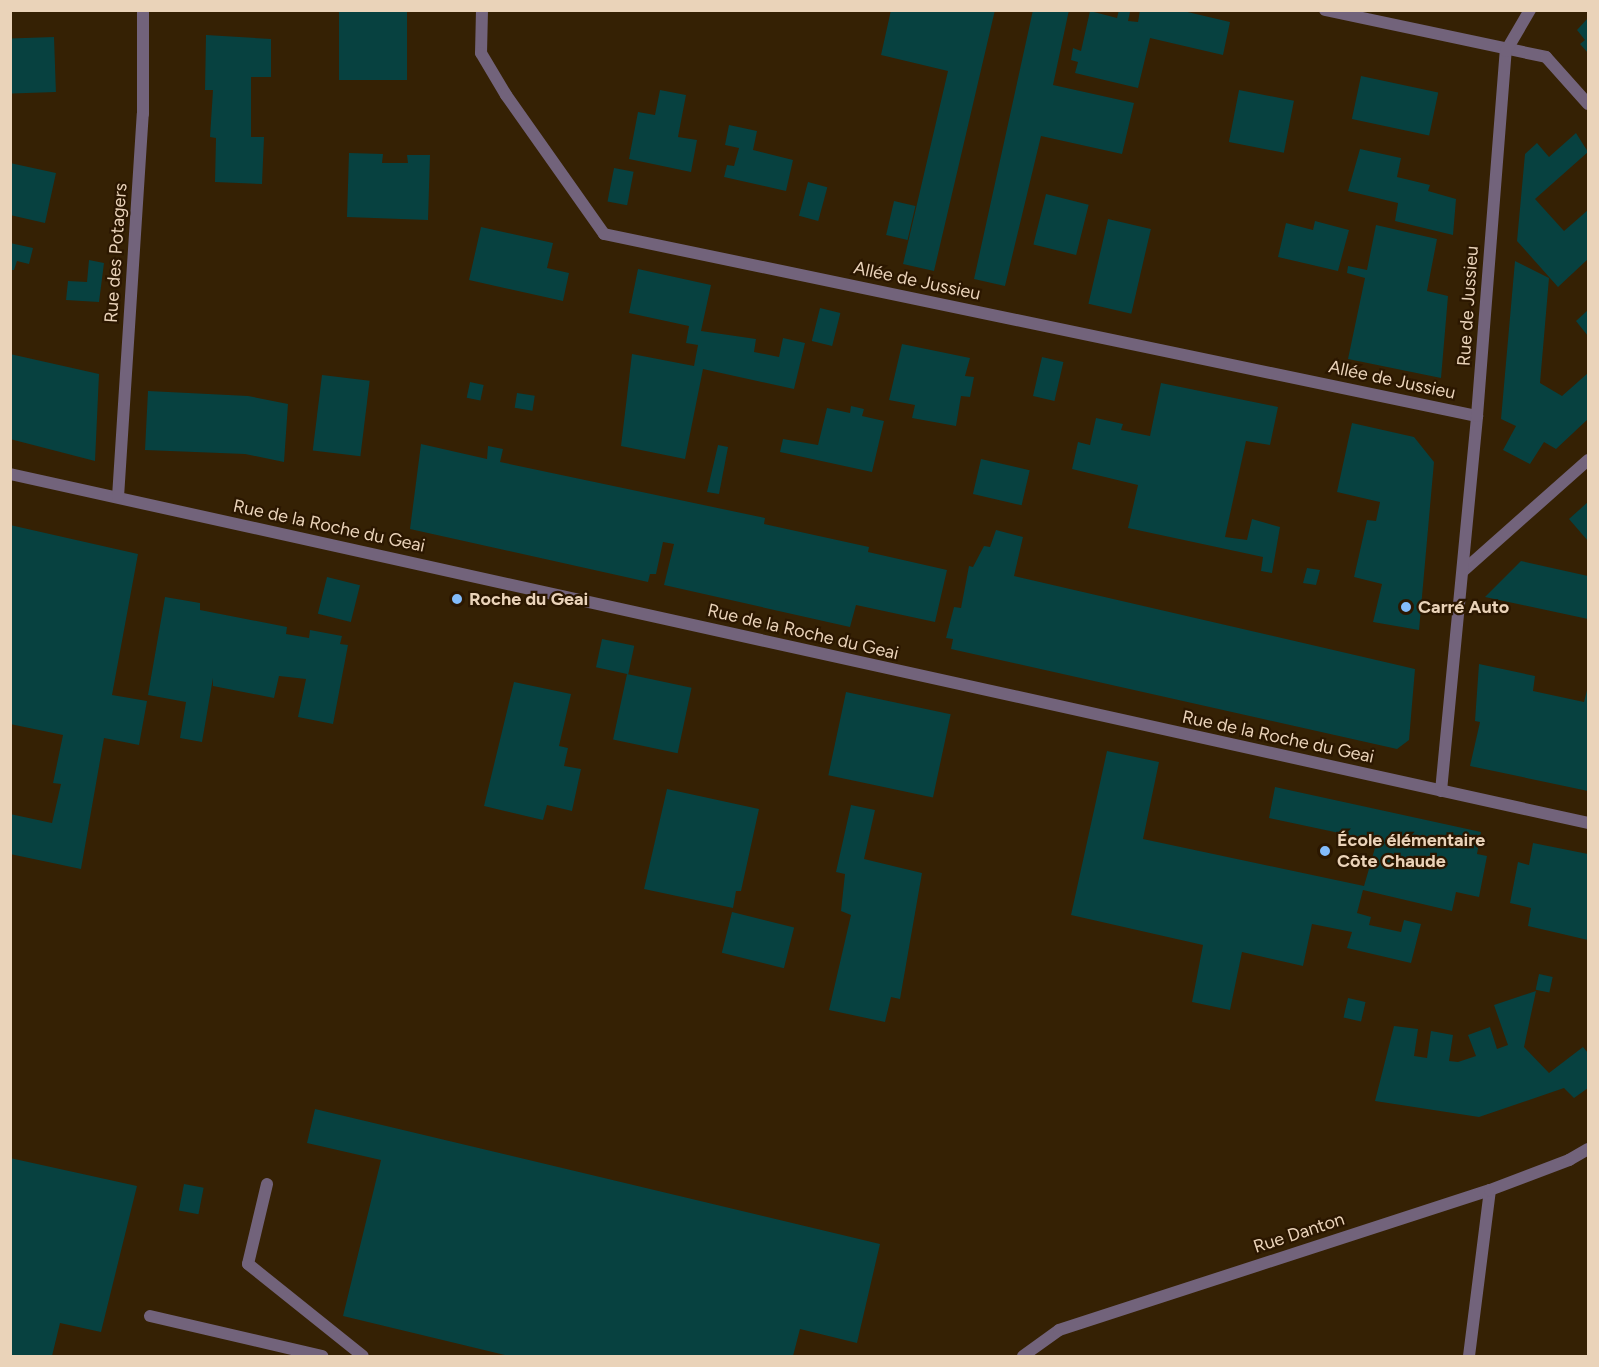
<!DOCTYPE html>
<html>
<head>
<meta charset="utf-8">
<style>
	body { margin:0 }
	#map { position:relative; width:1599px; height:1367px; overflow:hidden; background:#352104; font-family:Figtree,sans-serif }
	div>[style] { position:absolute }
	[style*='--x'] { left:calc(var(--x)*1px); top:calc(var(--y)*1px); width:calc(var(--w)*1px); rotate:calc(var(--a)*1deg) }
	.building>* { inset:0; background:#074140; transform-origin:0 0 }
	.service>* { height:12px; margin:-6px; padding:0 6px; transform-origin:6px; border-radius:6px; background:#72637b }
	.minor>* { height:12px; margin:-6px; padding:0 6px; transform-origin:6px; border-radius:6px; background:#72637b }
	.tertiary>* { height:12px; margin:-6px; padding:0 6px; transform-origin:6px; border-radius:6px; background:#72637b }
	.dots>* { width:16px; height:16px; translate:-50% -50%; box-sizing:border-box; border:3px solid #2b1700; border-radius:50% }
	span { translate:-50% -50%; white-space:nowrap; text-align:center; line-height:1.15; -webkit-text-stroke:4.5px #2b1700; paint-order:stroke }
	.street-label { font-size:18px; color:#ead3b9 }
	.poi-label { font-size:18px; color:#ead3b9; font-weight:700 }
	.left { translate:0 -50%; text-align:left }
	.frame { position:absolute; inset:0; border:12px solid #ead3b9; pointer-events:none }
</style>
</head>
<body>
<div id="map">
	<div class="building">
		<div style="left:339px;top:10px;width:68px;height:70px"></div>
		<div style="clip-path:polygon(891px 10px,995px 10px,934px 271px,903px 264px,948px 71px,881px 55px)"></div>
		<div style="clip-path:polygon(1033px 10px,1069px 10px,1053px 85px,1134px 103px,1122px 154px,1041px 136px,1005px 286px,974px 279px)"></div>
		<div style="clip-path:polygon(1119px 10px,1130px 12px,1128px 21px,1138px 22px,1140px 10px,1179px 10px,1230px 22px,1223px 55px,1150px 38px,1138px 88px,1075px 73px,1078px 62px,1071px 60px,1073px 48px,1081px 51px,1090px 11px,1117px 18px)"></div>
		<div style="clip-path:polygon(1588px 18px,1588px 53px,1580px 44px,1585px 40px,1577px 30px)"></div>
		<div style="clip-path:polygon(206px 35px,271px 39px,271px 77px,251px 77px,251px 137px,264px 137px,262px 184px,215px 182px,216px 138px,210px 137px,213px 90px,205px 90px)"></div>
		<div style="left:54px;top:37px;width:55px;height:44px;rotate:88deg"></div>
		<div style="left:1361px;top:76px;width:79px;height:44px;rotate:12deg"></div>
		<div style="clip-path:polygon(660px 90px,686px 95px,678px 137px,697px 140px,691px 172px,629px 159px,638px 112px,655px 115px)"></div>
		<div style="left:1239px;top:90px;width:56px;height:53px;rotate:11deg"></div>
		<div style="clip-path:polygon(729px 125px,757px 131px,753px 150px,793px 160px,786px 191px,724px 177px,727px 165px,734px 166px,739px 148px,725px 145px)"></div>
		<div style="clip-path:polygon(1576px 133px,1588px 152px,1535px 199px,1564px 231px,1588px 210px,1588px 259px,1558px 287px,1517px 241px,1525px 154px,1537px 143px,1549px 157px)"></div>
		<div style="clip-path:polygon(1360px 149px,1401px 158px,1397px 177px,1430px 185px,1428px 191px,1456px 199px,1453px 235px,1395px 221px,1398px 203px,1348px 191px)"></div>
		<div style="clip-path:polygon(349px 153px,383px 154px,382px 163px,408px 163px,407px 155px,430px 155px,428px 220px,347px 217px)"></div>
		<div style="clip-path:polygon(10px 163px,56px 173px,45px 223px,10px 215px)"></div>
		<div style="left:614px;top:168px;width:20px;height:34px;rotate:11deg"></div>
		<div style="left:808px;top:182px;width:20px;height:35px;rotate:15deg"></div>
		<div style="left:1046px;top:194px;width:44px;height:52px;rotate:14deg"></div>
		<div style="left:894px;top:201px;width:22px;height:35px;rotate:13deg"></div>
		<div style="left:1108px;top:219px;width:44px;height:87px;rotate:13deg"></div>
		<div style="clip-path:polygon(1315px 221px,1349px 230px,1338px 271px,1278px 257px,1286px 223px,1313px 230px)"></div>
		<div style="clip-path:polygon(1376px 225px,1437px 239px,1427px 291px,1448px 296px,1441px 378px,1348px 359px,1365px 278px,1347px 273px,1348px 266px,1367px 270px)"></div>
		<div style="clip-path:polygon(481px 227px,553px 243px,547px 268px,569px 273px,563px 301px,469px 280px)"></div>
		<div style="clip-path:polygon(10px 243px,33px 248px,29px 264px,17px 261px,14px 270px,10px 270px)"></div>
		<div style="clip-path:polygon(89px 260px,104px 263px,99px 302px,66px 300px,68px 281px,87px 282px)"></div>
		<div style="clip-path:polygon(1515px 261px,1549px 278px,1540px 383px,1562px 396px,1588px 373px,1588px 419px,1556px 449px,1544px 442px,1530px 464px,1503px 450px,1516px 426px,1501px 419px)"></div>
		<div style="clip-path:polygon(638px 269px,711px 285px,701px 331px,756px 339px,754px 352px,779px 357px,783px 338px,805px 343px,794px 389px,703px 369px,685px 459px,621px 446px,632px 354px,694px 366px,698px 345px,686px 343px,689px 326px,629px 313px)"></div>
		<div style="left:820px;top:308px;width:21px;height:34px;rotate:14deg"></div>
		<div style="clip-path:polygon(1588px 310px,1588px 336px,1576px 321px)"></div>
		<div style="clip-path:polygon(902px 344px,970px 358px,965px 376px,974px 377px,970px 397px,961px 396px,956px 426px,912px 418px,915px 405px,889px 400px)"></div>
		<div style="clip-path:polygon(10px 354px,99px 374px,95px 461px,10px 439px)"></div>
		<div style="left:1042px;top:357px;width:22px;height:40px;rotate:13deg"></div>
		<div style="left:322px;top:375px;width:48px;height:76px;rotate:7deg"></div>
		<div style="left:470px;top:382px;width:14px;height:16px;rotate:12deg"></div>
		<div style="clip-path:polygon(1161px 383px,1278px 407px,1270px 445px,1246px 441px,1225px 537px,1247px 540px,1252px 519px,1280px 527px,1272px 573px,1261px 571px,1263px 557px,1128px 528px,1138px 485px,1072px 469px,1078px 442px,1090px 445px,1096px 418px,1123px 424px,1121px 430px,1150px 436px)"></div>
		<div style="clip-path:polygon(148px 391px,248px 396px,288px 404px,284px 462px,245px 454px,145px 450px)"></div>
		<div style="left:517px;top:393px;width:18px;height:15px;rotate:9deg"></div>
		<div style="clip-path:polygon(851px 406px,864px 409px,862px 416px,884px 421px,872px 472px,780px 452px,783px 439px,818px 445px,827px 408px,850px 413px)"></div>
		<div style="clip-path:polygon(1352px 423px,1414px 437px,1434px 462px,1419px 630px,1373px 622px,1382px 584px,1354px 577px,1367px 520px,1376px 521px,1380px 502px,1337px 492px)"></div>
		<div style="clip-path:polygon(421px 444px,487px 459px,488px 446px,503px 449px,500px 462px,765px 518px,764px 524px,869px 547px,868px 552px,947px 570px,935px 622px,856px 605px,850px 627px,664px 585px,674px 544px,663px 542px,656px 574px,650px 574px,648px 582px,410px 529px)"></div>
		<div style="clip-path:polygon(718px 445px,728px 447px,719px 494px,707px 492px)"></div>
		<div style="left:981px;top:459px;width:50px;height:36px;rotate:13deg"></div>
		<div style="clip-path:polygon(1588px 502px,1588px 541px,1569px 519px)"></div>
		<div style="clip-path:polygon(10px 525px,138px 554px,112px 695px,147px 701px,139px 745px,104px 738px,81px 869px,10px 854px,10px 814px,52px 823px,61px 784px,53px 783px,63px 735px,10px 724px)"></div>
		<div style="clip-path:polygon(996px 530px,1023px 537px,1014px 576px,1415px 669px,1409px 740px,1397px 749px,951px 649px,953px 639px,946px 638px,954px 607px,961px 608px,969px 566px,973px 567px,984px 546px,990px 547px)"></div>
		<div style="clip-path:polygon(1521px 561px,1588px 576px,1588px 619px,1485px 597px)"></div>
		<div style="clip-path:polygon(1307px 568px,1320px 570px,1316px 585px,1303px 583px)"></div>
		<div style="left:327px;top:577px;width:34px;height:38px;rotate:14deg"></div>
		<div style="clip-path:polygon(165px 597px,200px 603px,200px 610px,287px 627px,286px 634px,309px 638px,310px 630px,342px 636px,340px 644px,348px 645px,333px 724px,298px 717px,306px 679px,279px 676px,274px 698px,213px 686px,213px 678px,202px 742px,180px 738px,186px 702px,148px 695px)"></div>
		<div style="left:602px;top:639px;width:33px;height:29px;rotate:12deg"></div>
		<div style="clip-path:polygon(1479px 664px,1535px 676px,1533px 691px,1584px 702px,1588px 686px,1588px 791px,1470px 766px,1480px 722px,1475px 721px)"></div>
		<div style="left:627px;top:674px;width:66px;height:67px;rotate:12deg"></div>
		<div style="clip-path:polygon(514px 682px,571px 694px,559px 746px,568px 748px,564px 766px,581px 769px,572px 811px,547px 805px,543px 820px,484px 806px)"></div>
		<div style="left:846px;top:692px;width:107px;height:85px;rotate:12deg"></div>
		<div style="clip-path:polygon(1107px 751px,1159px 762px,1143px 839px,1364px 886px,1377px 841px,1269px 818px,1275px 787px,1481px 832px,1477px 854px,1487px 856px,1479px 897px,1456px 892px,1452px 911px,1363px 890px,1357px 913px,1371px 917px,1369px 925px,1401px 932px,1404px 920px,1421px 924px,1411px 963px,1347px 948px,1352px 932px,1312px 924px,1303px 966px,1242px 952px,1230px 1010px,1192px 1002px,1203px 945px,1071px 915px)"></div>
		<div style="clip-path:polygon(667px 789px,759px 809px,741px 891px,736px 891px,733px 908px,644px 889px)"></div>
		<div style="clip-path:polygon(851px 805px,875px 810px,864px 859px,922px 873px,900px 999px,891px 997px,885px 1022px,829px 1010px,851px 915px,841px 911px,845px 874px,836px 872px)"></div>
		<div style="clip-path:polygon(1533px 843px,1588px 854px,1588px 940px,1528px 926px,1531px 908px,1510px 903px,1518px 862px,1529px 865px)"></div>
		<div style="left:732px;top:912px;width:64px;height:42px;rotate:14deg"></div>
		<div style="left:1539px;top:974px;width:14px;height:16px;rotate:12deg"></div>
		<div style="clip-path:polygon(1536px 991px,1524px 1047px,1549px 1073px,1583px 1047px,1588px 1053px,1588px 1088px,1574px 1098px,1564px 1088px,1479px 1117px,1375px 1101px,1394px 1026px,1418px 1029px,1414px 1056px,1427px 1058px,1431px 1031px,1453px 1035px,1449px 1061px,1458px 1062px,1476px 1056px,1468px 1035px,1490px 1027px,1497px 1049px,1508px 1045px,1494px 1005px)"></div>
		<div style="left:1348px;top:998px;width:18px;height:20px;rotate:13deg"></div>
		<div style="clip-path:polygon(315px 1109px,880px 1244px,857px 1343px,800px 1329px,793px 1356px,509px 1356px,343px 1316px,381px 1160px,307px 1143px)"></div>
		<div style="clip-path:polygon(10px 1158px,137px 1186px,101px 1332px,60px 1323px,52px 1356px,10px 1356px)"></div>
		<div style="left:184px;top:1184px;width:20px;height:27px;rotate:11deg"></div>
	</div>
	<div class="service">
		<div style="--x:267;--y:1184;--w:82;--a:103.4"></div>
		<div style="--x:248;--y:1264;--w:147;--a:38.7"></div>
		<div style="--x:150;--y:1316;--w:177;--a:13.1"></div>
	</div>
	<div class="minor">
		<div style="--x:482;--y:10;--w:43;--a:91.3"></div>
		<div style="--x:481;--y:53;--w:49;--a:59.2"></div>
		<div style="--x:506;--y:95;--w:170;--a:54.8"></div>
		<div style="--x:604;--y:234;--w:892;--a:11.78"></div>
		<div style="--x:1325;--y:10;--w:226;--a:12"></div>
		<div style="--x:1546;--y:57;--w:63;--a:48.2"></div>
		<div style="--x:10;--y:474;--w:1616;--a:12.47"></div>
		<div style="--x:118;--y:497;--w:384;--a:-86.3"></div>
		<div style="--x:143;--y:114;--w:104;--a:-90"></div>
		<div style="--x:1463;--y:571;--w:167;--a:-41.6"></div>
		<div style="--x:1441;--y:791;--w:377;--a:-84.5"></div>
		<div style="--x:1477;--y:416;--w:366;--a:-85.5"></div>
		<div style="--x:1506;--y:51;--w:48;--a:-59.7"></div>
		<div style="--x:1469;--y:1356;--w:167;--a:-82.8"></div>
	</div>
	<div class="tertiary">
		<div style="--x:1023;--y:1356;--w:44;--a:-35.8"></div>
		<div style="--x:1059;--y:1330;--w:453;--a:-18"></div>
		<div style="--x:1490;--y:1190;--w:85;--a:-20.8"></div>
		<div style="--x:1569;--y:1160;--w:22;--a:-30"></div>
	</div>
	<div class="dots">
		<div style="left:457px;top:599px;background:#83bcfb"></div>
		<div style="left:1406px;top:607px;background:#83bcfb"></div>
		<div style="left:1325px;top:851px;background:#83bcfb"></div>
	</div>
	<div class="street-label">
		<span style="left:116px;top:253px;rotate:-86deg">Rue des Potagers</span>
		<span style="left:917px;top:281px;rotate:12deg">Allée de Jussieu</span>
		<span style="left:1468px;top:306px;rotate:-86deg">Rue de Jussieu</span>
		<span style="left:1392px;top:380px;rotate:12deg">Allée de Jussieu</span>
		<span style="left:329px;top:526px;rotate:12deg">Rue de la Roche du Geai</span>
		<span style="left:803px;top:632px;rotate:13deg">Rue de la Roche du Geai</span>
		<span style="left:1278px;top:737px;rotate:12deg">Rue de la Roche du Geai</span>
		<span style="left:1299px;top:1233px;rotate:-18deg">Rue Danton</span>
	</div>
	<div class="poi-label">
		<span class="left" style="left:469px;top:599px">Roche du Geai</span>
		<span class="left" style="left:1418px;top:607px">Carré Auto</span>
		<span class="left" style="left:1337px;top:851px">École élémentaire<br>Côte Chaude</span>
	</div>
	<div class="frame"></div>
</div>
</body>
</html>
